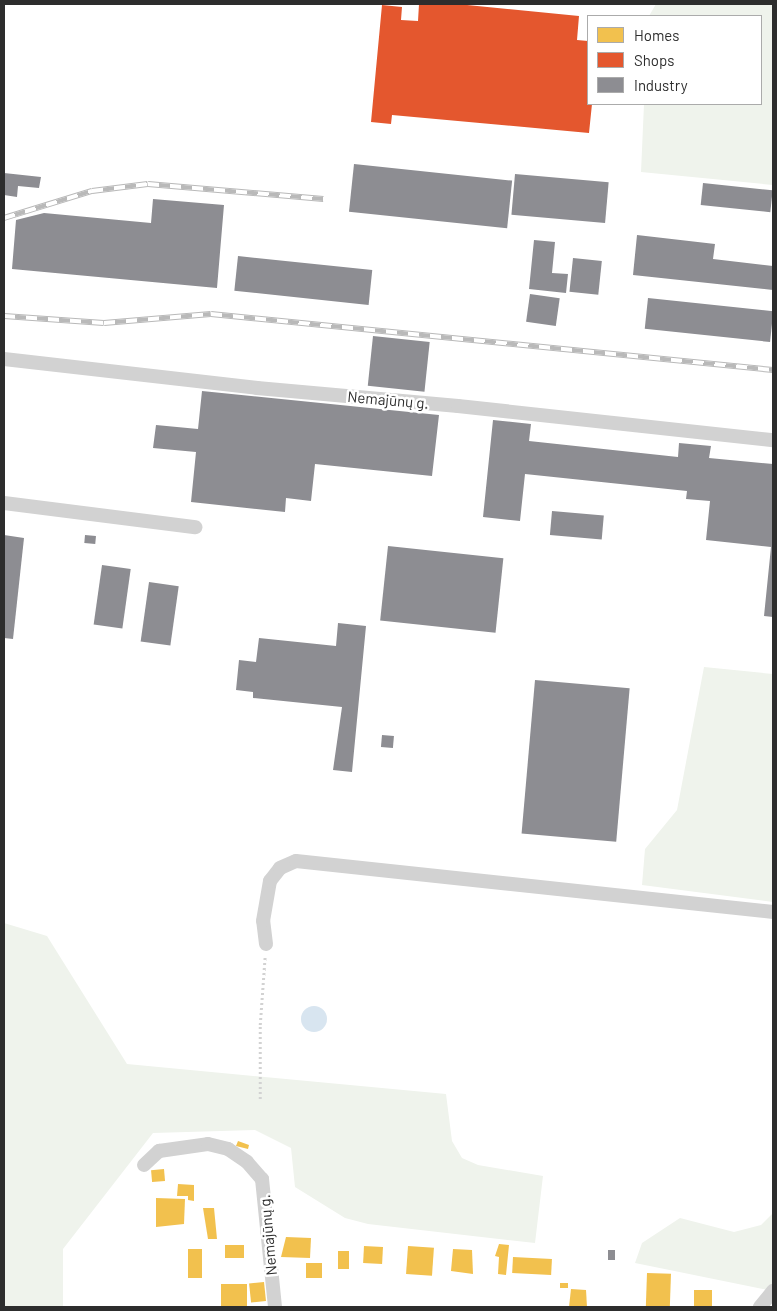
<!DOCTYPE html>
<html>
<head>
<meta charset="utf-8">
<style>
	body { margin:0 }
	#map { position:relative; width:777px; height:1311px; overflow:hidden; background:#fff; font-family:Barlow,sans-serif }
	div>[style] { position:absolute }
	[style*='--x'] { left:calc(var(--x)*1px); top:calc(var(--y)*1px); width:calc(var(--w)*1px); rotate:calc(var(--a)*1deg) }
	.green>* { inset:0; background:#eff3ec }
	.water>* { inset:0; background:#d8e5f0 }
	.round { border-radius:50% }
	.homes>* { inset:0; background:#f2c14e; transform-origin:0 0 }
	.shops>* { inset:0; background:#e4572e }
	.industry>* { inset:0; background:#8d8d92; transform-origin:0 0 }
	.path>* { height:2.5px; margin-top:-1.25px; transform-origin:0; background:repeating-linear-gradient(90deg,#d2d2d2 0 2.5px,transparent 0 5px) }
	.street>* { height:14px; margin:-7px; padding:0 7px; transform-origin:7px; border-radius:7px; background:#d2d2d2 }
	.rail>* { height:5.5px; margin-top:-2.75px; transform-origin:0; background:repeating-linear-gradient(90deg,#fff 0 11px,#b9b9b9 0 22px); box-sizing:border-box; border-block:1px solid #b9b9b9 }
	span { translate:-50% -50%; white-space:nowrap; text-align:center; line-height:1.15; -webkit-text-stroke:5px #fff; paint-order:stroke }
	.street-label { font-size:15px; color:#2d2d2d }
	.frame { position:absolute; inset:0; border:5px solid #2d2d2d; pointer-events:none }
	.legend { position:absolute; left:587px; top:15px; width:175px; height:90px; box-sizing:border-box; background:#fff; border:1px solid #ababab; margin:0; padding:6px 9px; list-style:none; font-size:15px; color:#2d2d2d }
	.legend li { display:flex; align-items:center; gap:10px; height:25px }
	.legend b { width:25px; border:1px solid #ababab }
</style>
</head>
<body>
<div id="map">
	<div class="green">
		<div style="clip-path:polygon(656px 4px,773px 4px,773px 185px,641px 172px,644px 104px,761px 104px,761px 16px,649px 16px)"></div>
		<div style="clip-path:polygon(704px 667px,773px 674px,773px 902px,642px 885px,645px 849px,677px 810px)"></div>
		<div style="clip-path:polygon(4px 923px,47px 936px,127px 1064px,446px 1094px,452px 1141px,462px 1158px,478px 1165px,543px 1176px,535px 1243px,368px 1224px,345px 1218px,295px 1187px,291px 1148px,255px 1130px,153px 1133px,63px 1249px,63px 1307px,4px 1307px)"></div>
		<div style="clip-path:polygon(773px 1213px,773px 1291px,635px 1263px,642px 1243px,680px 1218px,734px 1232px,761px 1225px)"></div>
	</div>
	<div class="water">
		<div class="round" style="left:301px;top:1006px;width:26px;height:26px"></div>
	</div>
	<div class="homes">
		<div style="clip-path:polygon(238px 1141px,249px 1145px,248px 1149px,236px 1146px)"></div>
		<div style="left:164px;top:1169px;width:12px;height:13px;rotate:85deg"></div>
		<div style="clip-path:polygon(178px 1184px,194px 1185px,194px 1201px,188px 1200px,188px 1196px,177px 1196px)"></div>
		<div style="clip-path:polygon(156px 1198px,185px 1199px,184px 1224px,156px 1227px)"></div>
		<div style="clip-path:polygon(203px 1208px,214px 1208px,217px 1239px,208px 1239px)"></div>
		<div style="clip-path:polygon(286px 1237px,311px 1238px,310px 1258px,281px 1257px)"></div>
		<div style="clip-path:polygon(499px 1244px,509px 1245px,506px 1275px,498px 1274px,499px 1257px,495px 1256px)"></div>
		<div style="left:225px;top:1245px;width:19px;height:13px"></div>
		<div style="left:364px;top:1246px;width:19px;height:17px;rotate:3deg"></div>
		<div style="left:408px;top:1246px;width:26px;height:28px;rotate:4deg"></div>
		<div style="left:202px;top:1249px;width:29px;height:14px;rotate:90deg"></div>
		<div style="clip-path:polygon(453px 1249px,472px 1250px,473px 1274px,451px 1271px)"></div>
		<div style="left:338px;top:1251px;width:11px;height:18px"></div>
		<div style="left:513px;top:1257px;width:39px;height:16px;rotate:3deg"></div>
		<div style="left:306px;top:1263px;width:16px;height:15px"></div>
		<div style="left:647px;top:1273px;width:24px;height:34px;rotate:2deg"></div>
		<div style="left:264px;top:1282px;width:19px;height:15px;rotate:84deg"></div>
		<div style="left:560px;top:1283px;width:8px;height:5px"></div>
		<div style="left:221px;top:1284px;width:26px;height:23px"></div>
		<div style="clip-path:polygon(571px 1289px,586px 1290px,587px 1307px,569px 1307px)"></div>
		<div style="left:694px;top:1290px;width:18px;height:17px"></div>
	</div>
	<div class="shops">
		<div style="clip-path:polygon(419px 4px,457px 4px,579px 16px,577px 40px,588px 41px,588px 104px,592px 104px,589px 133px,392px 115px,391px 124px,371px 122px,382px 5px,402px 7px,401px 20px,418px 21px)"></div>
	</div>
	<div class="industry">
		<div style="left:354px;top:164px;width:159px;height:48px;rotate:6deg"></div>
		<div style="clip-path:polygon(4px 173px,41px 177px,39px 188px,18px 186px,17px 197px,4px 195px)"></div>
		<div style="left:515px;top:174px;width:94px;height:41px;rotate:5deg"></div>
		<div style="left:703px;top:183px;width:70px;height:22px;rotate:6deg"></div>
		<div style="clip-path:polygon(153px 199px,224px 205px,217px 288px,12px 269px,16px 220px,44px 213px,151px 223px)"></div>
		<div style="clip-path:polygon(637px 235px,715px 244px,713px 259px,773px 266px,773px 290px,633px 275px)"></div>
		<div style="clip-path:polygon(534px 240px,555px 242px,552px 273px,568px 274px,566px 293px,529px 289px)"></div>
		<div style="left:238px;top:256px;width:135px;height:35px;rotate:6deg"></div>
		<div style="left:573px;top:258px;width:29px;height:34px;rotate:6deg"></div>
		<div style="left:530px;top:294px;width:30px;height:28px;rotate:8deg"></div>
		<div style="left:648px;top:298px;width:126px;height:31px;rotate:6deg"></div>
		<div style="left:373px;top:336px;width:57px;height:50px;rotate:6deg"></div>
		<div style="clip-path:polygon(202px 391px,439px 415px,432px 476px,315px 464px,311px 501px,286px 498px,285px 512px,191px 502px,196px 452px,153px 448px,156px 425px,198px 429px)"></div>
		<div style="clip-path:polygon(493px 420px,531px 424px,529px 441px,678px 457px,679px 443px,711px 446px,709px 458px,773px 464px,773px 617px,764px 616px,771px 547px,706px 540px,710px 501px,686px 499px,687px 491px,525px 474px,520px 521px,483px 517px)"></div>
		<div style="left:552px;top:511px;width:52px;height:24px;rotate:5deg"></div>
		<div style="clip-path:polygon(4px 535px,24px 538px,13px 639px,4px 638px)"></div>
		<div style="left:85px;top:535px;width:11px;height:8px;rotate:5deg"></div>
		<div style="left:388px;top:546px;width:116px;height:75px;rotate:6deg"></div>
		<div style="left:102px;top:565px;width:29px;height:60px;rotate:8deg"></div>
		<div style="left:149px;top:582px;width:30px;height:60px;rotate:8deg"></div>
		<div style="clip-path:polygon(338px 623px,366px 626px,352px 772px,333px 770px,342px 707px,253px 698px,253px 692px,236px 690px,239px 660px,256px 662px,259px 638px,336px 646px)"></div>
		<div style="left:535px;top:680px;width:95px;height:154px;rotate:5deg"></div>
		<div style="left:382px;top:735px;width:12px;height:12px;rotate:5deg"></div>
		<div style="left:608px;top:1250px;width:7px;height:10px"></div>
	</div>
	<div class="path">
		<div style="--x:260;--y:1099;--w:74;--a:-90"></div>
		<div style="--x:260;--y:1025;--w:69;--a:-85.9"></div>
	</div>
	<div class="street">
		<div style="--x:4;--y:359;--w:255;--a:6.5"></div>
		<div style="--x:257;--y:388;--w:202;--a:5.1"></div>
		<div style="--x:458;--y:406;--w:317;--a:6.2"></div>
		<div style="--x:4;--y:503;--w:193;--a:7.2"></div>
		<div style="--x:266;--y:944;--w:23;--a:-97"></div>
		<div style="--x:263;--y:921;--w:41;--a:-80.1"></div>
		<div style="--x:270;--y:881;--w:16;--a:-52"></div>
		<div style="--x:280;--y:868;--w:17;--a:-24"></div>
		<div style="--x:296;--y:861;--w:480;--a:6.1"></div>
		<div style="--x:144;--y:1165;--w:21;--a:-43"></div>
		<div style="--x:159;--y:1151;--w:49;--a:-8.1"></div>
		<div style="--x:208;--y:1144;--w:21;--a:14"></div>
		<div style="--x:228;--y:1149;--w:23;--a:34"></div>
		<div style="--x:247;--y:1162;--w:23;--a:49"></div>
		<div style="--x:262;--y:1179;--w:129;--a:84.2"></div>
		<div style="--x:760;--y:1307;--w:21;--a:-51"></div>
	</div>
	<div class="rail">
		<div style="--x:4;--y:218;--w:92;--a:-17.1"></div>
		<div style="--x:92;--y:191;--w:56;--a:-7.1"></div>
		<div style="--x:148;--y:184;--w:176;--a:4.9"></div>
		<div style="--x:4;--y:316;--w:100;--a:4"></div>
		<div style="--x:104;--y:323;--w:107;--a:-4.8"></div>
		<div style="--x:211;--y:314;--w:565;--a:5.69"></div>
	</div>
	<div class="street-label">
		<span style="left:388px;top:400px;rotate:5deg">Nemajūnų g.</span>
		<span style="left:268px;top:1235px;rotate:-95deg">Nemajūnų g.</span>
	</div>
	<div class="frame"></div>
	<ul class="legend">
	<li><b style="height:14px;background:#f2c14e"></b>Homes</li>
	<li><b style="height:14px;background:#e4572e"></b>Shops</li>
	<li><b style="height:14px;background:#8d8d92"></b>Industry</li>
	</ul>
</div>
</body>
</html>
